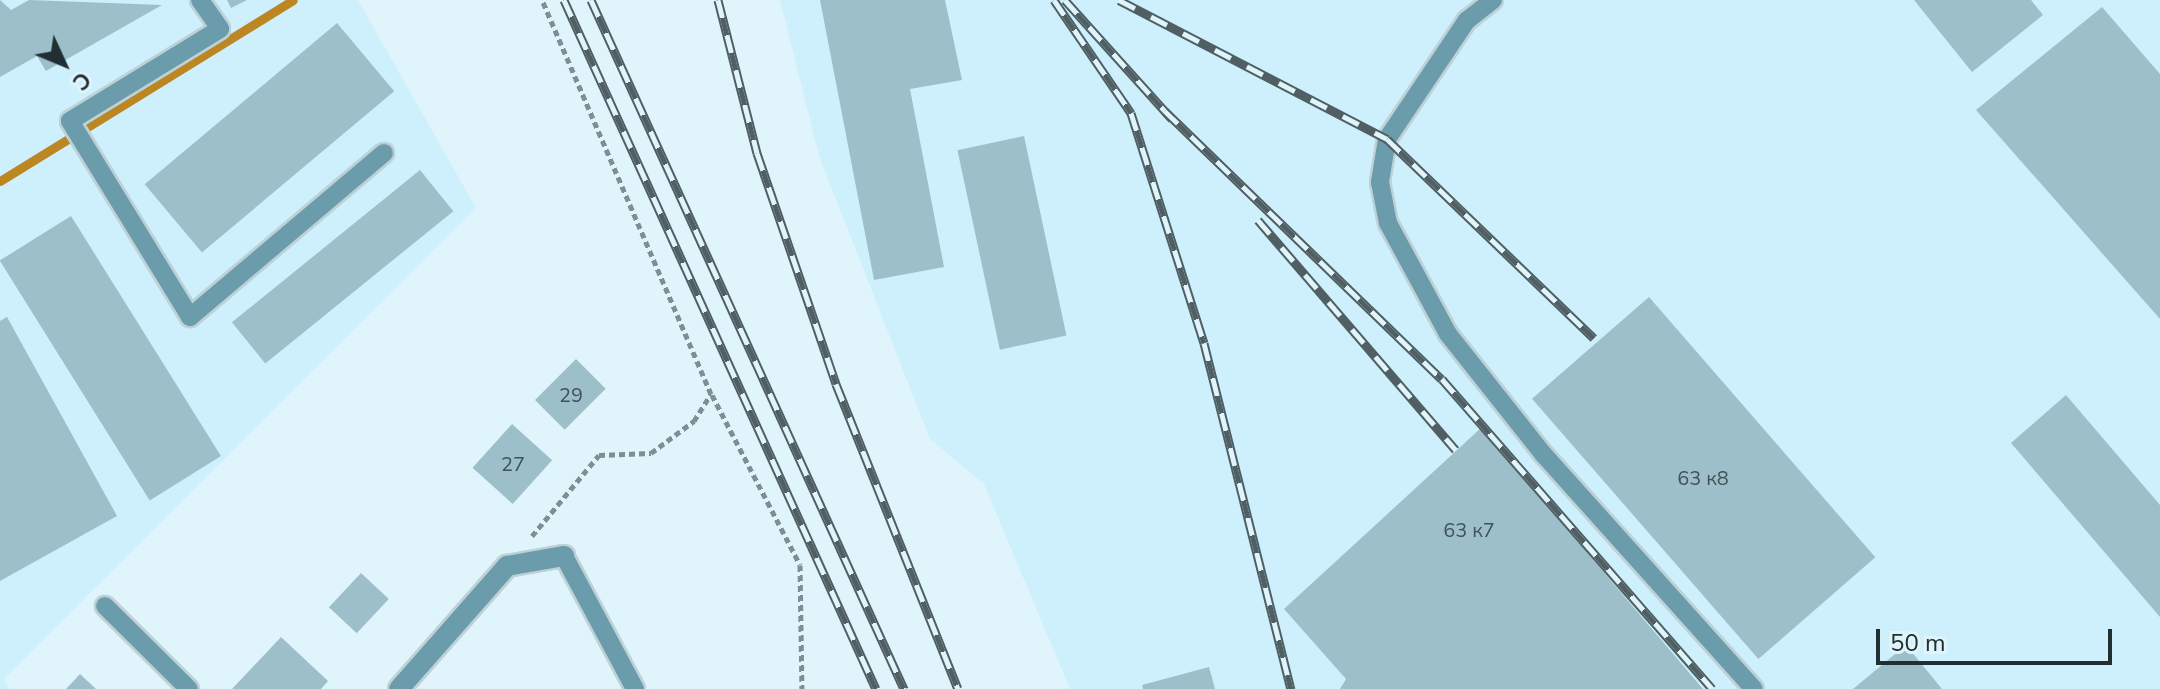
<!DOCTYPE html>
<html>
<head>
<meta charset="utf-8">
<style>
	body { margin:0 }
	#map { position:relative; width:2160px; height:689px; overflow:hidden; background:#e0f4fb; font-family:"Nunito Sans",sans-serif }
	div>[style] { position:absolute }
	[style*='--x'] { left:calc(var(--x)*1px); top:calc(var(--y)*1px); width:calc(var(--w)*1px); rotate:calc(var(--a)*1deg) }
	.built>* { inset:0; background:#cdf0fc }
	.stream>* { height:9px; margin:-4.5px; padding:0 4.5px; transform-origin:4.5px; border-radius:4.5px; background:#bc8622 }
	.building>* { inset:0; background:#9dbfca; transform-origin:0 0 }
	.path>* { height:5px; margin-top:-2.5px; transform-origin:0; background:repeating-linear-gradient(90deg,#7e8f94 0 6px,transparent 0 10px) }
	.roads { filter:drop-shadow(2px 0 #bed1d7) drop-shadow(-2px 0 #bed1d7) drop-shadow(0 2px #bed1d7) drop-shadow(0 -2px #bed1d7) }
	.lane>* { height:18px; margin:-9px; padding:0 9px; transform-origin:9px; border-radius:9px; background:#6b9cac }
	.street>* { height:20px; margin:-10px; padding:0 10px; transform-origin:10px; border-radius:10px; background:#6b9cac }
	.rail>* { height:9px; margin-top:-4.5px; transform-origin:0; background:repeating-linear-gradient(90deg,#e0f4fb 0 18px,#4f5f63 0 36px); box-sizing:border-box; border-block:2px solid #4f5f63 }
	span { translate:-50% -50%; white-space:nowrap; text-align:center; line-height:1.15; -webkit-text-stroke:8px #e0f4fb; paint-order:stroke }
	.number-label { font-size:20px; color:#405359 }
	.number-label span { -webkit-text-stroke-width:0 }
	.north { position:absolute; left:24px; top:24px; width:80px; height:80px; -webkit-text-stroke:6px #e0f4fb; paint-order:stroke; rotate:134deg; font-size:22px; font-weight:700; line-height:32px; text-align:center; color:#212f33 }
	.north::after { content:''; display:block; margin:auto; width:28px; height:36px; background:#212f33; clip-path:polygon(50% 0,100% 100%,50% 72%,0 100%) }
	.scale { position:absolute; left:1876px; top:629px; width:236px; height:36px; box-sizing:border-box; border:4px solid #212f33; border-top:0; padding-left:10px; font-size:24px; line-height:28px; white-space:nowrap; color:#212f33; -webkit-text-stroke:6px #e0f4fb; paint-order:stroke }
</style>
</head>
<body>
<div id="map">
	<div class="built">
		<div style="clip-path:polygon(0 0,358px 0,476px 208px,4px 679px,9px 689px,0 689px)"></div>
		<div style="clip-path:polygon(780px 0,2160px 0,2160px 689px,1070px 689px,984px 484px,930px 439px,819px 156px)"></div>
	</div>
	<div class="stream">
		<div style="--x:0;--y:181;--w:344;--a:-31.7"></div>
	</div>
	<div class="building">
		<div style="clip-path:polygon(0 0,11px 10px,29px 0,162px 5px,46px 71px,37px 56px,0 77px)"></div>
		<div style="clip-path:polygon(227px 0,247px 0,231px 8px)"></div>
		<div style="clip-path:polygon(820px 0,945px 0,962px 80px,910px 89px,944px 267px,874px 280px)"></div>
		<div style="clip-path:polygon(1914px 0,2031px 0,2043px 15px,1972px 72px)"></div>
		<div style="clip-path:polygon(2102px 7px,2160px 74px,2160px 319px,1976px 110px)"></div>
		<div style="left:337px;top:23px;width:89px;height:251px;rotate:50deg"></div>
		<div style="left:1024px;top:136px;width:204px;height:68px;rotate:78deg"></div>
		<div style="left:420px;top:170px;width:53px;height:242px;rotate:51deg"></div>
		<div style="left:71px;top:216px;width:283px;height:84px;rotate:58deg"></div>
		<div style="left:1649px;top:297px;width:345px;height:155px;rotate:49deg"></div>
		<div style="clip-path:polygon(7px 317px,117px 516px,0 581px,0 321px)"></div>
		<div style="left:576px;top:359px;width:42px;height:58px;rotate:45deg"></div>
		<div style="clip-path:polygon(2066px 395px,2160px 505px,2160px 617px,2011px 443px)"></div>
		<div style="left:512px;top:424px;width:54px;height:59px;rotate:42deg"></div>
		<div style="clip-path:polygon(1481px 428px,1703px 689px,1340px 689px,1346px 679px,1284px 609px)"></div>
		<div style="left:361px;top:573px;width:38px;height:47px;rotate:43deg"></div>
		<div style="clip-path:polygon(281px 637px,328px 681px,321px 689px,232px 689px)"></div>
		<div style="clip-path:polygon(1906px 645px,1942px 689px,1853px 689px)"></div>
		<div style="clip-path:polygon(1209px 667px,1215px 689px,1143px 689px,1142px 685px)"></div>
		<div style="clip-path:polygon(80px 674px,96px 689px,66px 689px)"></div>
	</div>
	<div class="path">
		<div style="--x:712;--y:395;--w:191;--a:62.6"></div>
		<div style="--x:800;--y:565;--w:124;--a:89.1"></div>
		<div style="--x:532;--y:536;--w:105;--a:-50.4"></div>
		<div style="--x:599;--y:455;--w:52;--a:-2.2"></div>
		<div style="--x:651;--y:453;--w:54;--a:-36.7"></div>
		<div style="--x:694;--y:421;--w:32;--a:-58"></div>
		<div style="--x:711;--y:394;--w:429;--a:-113.2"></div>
	</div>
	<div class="roads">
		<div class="lane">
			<div style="--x:200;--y:0;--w:35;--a:55"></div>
			<div style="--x:220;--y:29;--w:176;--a:148.5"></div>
			<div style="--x:70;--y:121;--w:230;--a:58.5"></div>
			<div style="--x:190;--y:317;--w:254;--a:-40.2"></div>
			<div style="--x:1493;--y:0;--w:33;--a:142"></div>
			<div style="--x:1467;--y:20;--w:143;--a:123.9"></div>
			<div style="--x:1387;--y:139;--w:44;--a:99.2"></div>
			<div style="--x:1380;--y:182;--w:42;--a:79"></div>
			<div style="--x:1388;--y:223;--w:126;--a:61.6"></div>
			<div style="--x:1448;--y:334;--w:154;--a:51.6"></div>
			<div style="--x:1544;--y:455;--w:314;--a:48.1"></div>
			<div style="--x:564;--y:556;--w:151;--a:61.9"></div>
			<div style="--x:105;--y:606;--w:118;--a:44.7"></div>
		</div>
		<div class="street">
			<div style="--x:399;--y:689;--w:164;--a:-48.7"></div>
			<div style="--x:507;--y:566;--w:58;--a:-10"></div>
		</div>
	</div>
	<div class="rail">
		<div style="--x:564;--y:0;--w:756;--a:65.64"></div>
		<div style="--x:591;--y:0;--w:757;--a:65.57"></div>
		<div style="--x:718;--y:0;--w:158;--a:75.7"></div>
		<div style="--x:757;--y:153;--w:244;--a:71.1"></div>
		<div style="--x:836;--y:384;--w:328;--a:68.2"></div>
		<div style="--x:1054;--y:0;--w:137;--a:55.7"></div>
		<div style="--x:1131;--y:113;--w:241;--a:72.4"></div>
		<div style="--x:1204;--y:343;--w:357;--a:75.9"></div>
		<div style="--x:1065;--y:0;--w:160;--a:48"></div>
		<div style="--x:1119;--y:0;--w:302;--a:27.4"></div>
		<div style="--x:1387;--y:139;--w:287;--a:43.9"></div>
		<div style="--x:1165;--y:111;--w:385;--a:44.1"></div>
		<div style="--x:1442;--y:379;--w:411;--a:48.9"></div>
		<div style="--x:1258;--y:220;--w:303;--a:49.3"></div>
	</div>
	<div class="number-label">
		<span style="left:571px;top:395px">29</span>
		<span style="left:513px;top:464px">27</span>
		<span style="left:1703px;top:478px">63 к8</span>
		<span style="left:1469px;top:530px">63 к7</span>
	</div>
	<div class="north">С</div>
	<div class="scale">50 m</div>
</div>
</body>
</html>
